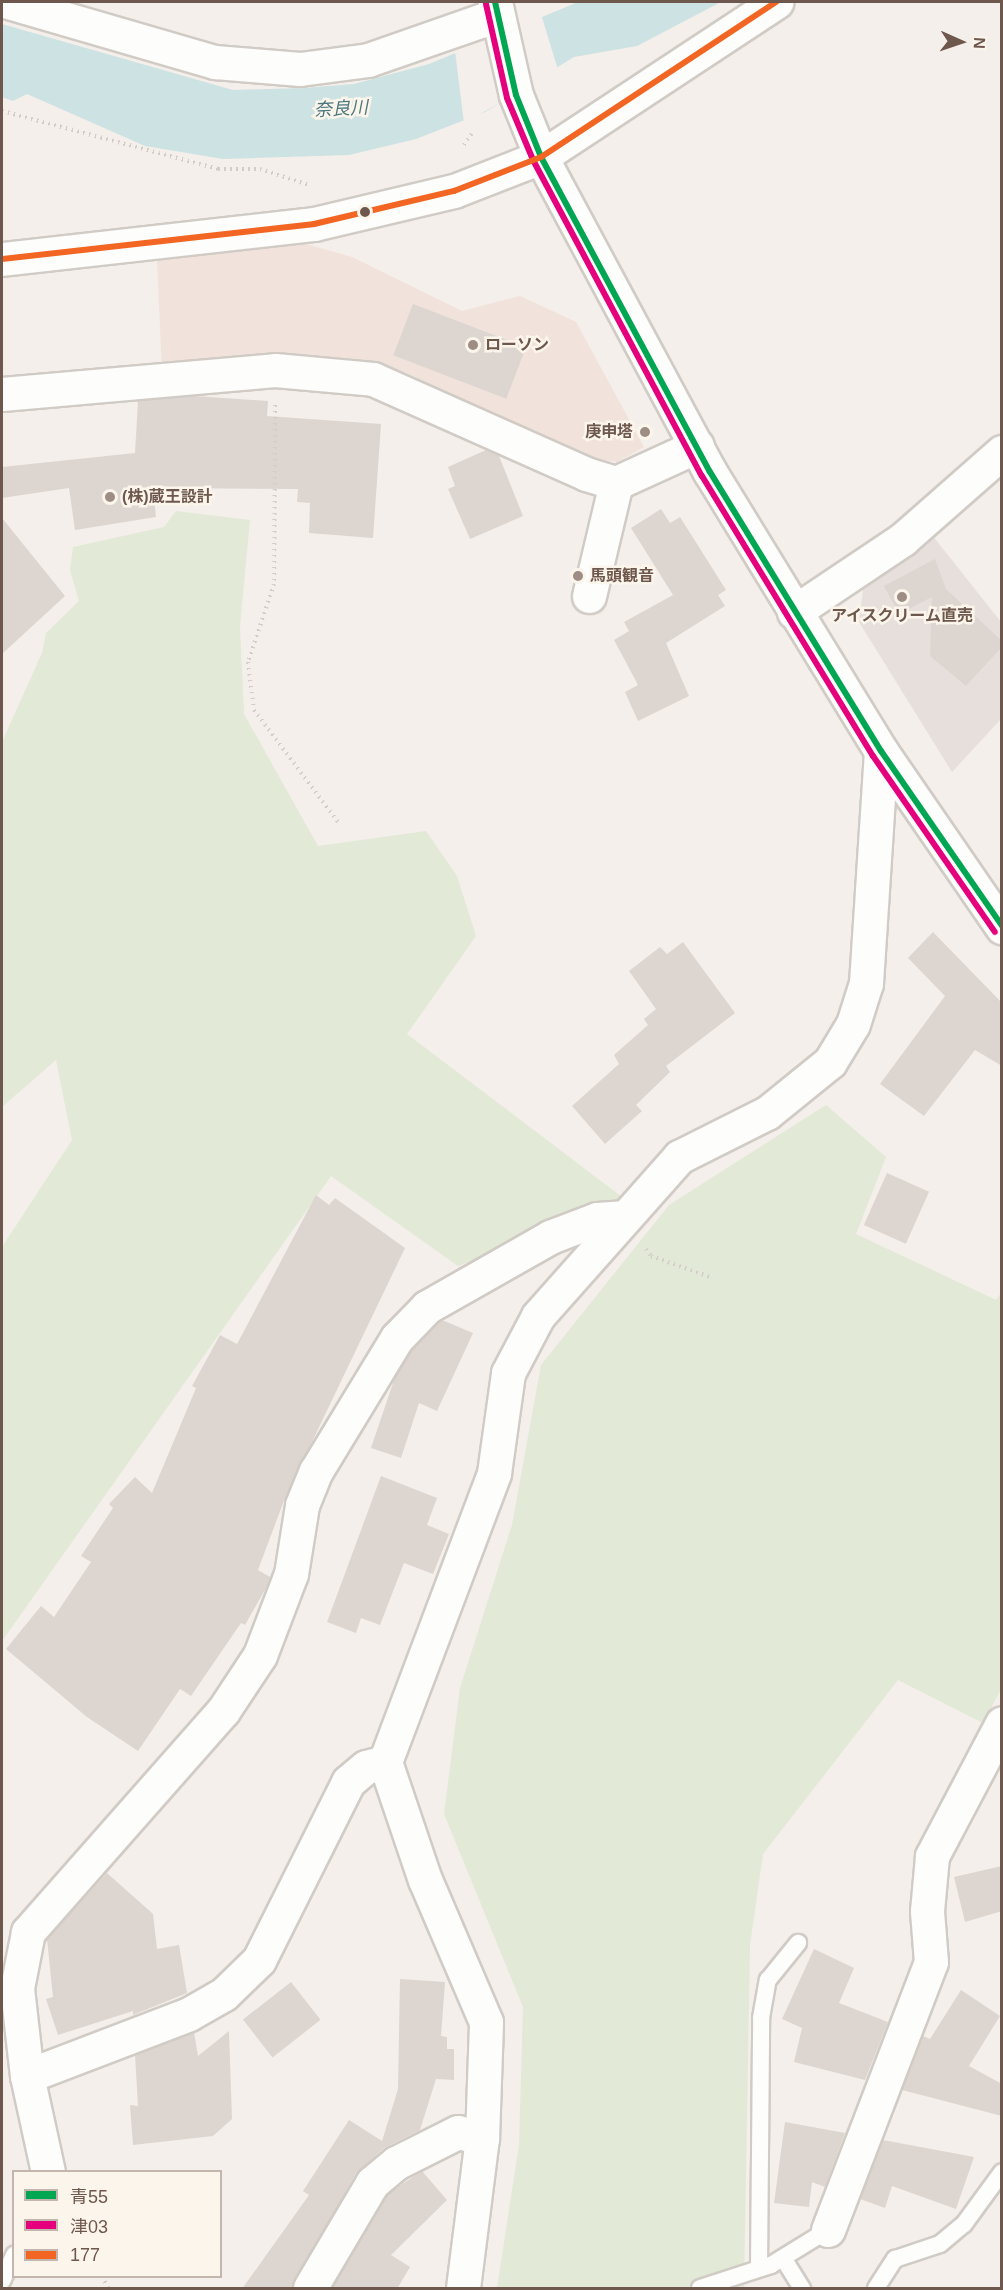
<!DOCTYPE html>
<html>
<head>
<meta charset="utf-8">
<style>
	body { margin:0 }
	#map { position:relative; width:1003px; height:2290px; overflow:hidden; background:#f4efea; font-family:Arial,"Noto Sans JP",sans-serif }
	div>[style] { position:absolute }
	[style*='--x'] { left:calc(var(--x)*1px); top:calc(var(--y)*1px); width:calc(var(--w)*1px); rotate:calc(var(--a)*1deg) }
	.commercial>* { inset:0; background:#f1e2db }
	.industrial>* { inset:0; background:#e6dfdb }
	.green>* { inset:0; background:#e2e9d6 }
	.water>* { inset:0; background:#cde2e2 }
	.pier>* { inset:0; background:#f4efea }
	.building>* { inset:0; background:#ddd5d0; transform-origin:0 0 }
	.path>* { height:4px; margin-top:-2px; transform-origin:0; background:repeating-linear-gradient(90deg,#d3cdc8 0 1.5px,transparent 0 6px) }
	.roads { filter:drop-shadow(2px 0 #d1cbc5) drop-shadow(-2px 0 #d1cbc5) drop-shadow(0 2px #d1cbc5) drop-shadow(0 -2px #d1cbc5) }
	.lane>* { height:16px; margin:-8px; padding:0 8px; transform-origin:8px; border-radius:8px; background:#fdfdfc }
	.street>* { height:33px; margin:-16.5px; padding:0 16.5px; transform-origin:16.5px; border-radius:16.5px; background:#fdfdfc }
	.secondary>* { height:33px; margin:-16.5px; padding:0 16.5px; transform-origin:16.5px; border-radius:16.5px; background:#fdfdfc }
	.bus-1>* { height:6px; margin:-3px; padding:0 3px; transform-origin:3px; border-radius:3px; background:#00a651 }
	.bus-2>* { height:6px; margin:-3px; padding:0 3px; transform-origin:3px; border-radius:3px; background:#e5007d }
	.bus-3>* { height:6px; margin:-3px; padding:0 3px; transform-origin:3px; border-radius:3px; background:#f26522 }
	.dots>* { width:16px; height:16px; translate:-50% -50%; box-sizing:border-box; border:3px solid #fcf5eb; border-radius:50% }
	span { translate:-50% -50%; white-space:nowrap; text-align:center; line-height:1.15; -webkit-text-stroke:5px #fcf5eb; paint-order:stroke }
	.poi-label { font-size:16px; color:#6e584e; font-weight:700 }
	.left { translate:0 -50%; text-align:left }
	.right { translate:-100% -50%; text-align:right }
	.water-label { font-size:18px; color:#4b787f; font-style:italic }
	.frame { position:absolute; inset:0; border:3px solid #6e584e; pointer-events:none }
	.legend { position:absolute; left:12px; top:2170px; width:210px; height:108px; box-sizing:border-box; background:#fcf5eb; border:2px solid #c3b6ac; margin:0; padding:8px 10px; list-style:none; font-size:18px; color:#6e584e }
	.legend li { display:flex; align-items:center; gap:12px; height:30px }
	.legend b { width:30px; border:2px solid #c3b6ac }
	.north { position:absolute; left:931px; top:12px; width:60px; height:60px; -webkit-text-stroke:4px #fcf5eb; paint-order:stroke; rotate:93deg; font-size:16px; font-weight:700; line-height:24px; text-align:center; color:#6e584e }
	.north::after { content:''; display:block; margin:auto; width:21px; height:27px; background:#6e584e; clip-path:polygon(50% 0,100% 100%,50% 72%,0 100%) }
</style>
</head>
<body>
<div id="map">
	<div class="commercial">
		<div style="clip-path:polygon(295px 241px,352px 257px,462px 311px,520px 296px,576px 322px,644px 447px,617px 462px,581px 456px,469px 412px,414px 376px,376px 362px,301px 361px,162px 371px,157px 261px)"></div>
	</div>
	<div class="industrial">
		<div style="clip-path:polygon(932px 535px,1001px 622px,1001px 719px,952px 772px,859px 622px,864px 582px,899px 564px)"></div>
	</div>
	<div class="green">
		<div style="clip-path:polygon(176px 511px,250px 520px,240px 626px,244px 714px,318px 846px,426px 831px,457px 876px,476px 936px,407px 1034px,626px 1200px,458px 1266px,331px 1176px,2px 1641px,2px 1247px,72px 1140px,56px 1060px,2px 1107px,2px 742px,42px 653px,46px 633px,79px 601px,70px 570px,73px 547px,164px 527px)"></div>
		<div style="clip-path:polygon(826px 1105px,886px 1157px,856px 1234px,996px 1300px,1001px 1293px,1001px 1689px,983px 1723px,898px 1680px,763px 1854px,750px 1945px,744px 2288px,497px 2288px,519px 2145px,523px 2007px,444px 1814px,460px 1688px,512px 1525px,541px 1365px,669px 1205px)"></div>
	</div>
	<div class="water">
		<div style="clip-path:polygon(578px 2px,721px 2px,637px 46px,574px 57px,485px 112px,416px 139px,349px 155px,223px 159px,145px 146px,27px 94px,13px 101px,2px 97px,2px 24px,233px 90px,304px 88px,354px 84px,429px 64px)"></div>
	</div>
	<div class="pier">
		<div style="clip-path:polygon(541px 14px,558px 70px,464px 123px,455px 51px)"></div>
	</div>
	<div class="building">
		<div style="left:413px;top:304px;width:121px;height:55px;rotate:21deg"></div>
		<div style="clip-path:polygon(194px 396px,268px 401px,267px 416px,381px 424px,373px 538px,309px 533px,310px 503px,297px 502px,298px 489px,153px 488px,156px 517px,75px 530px,69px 488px,2px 498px,2px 467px,135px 453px,138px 401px)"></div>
		<div style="clip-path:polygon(486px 450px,499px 456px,523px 516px,470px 539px,448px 489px,455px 486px,448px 467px)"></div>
		<div style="clip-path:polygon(661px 509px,670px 523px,680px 517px,726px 590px,718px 595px,725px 606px,666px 643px,689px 696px,638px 721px,625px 692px,638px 685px,614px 640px,629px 631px,624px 622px,673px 595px,631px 528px)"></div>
		<div style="clip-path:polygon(2px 518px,65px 596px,2px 654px)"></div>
		<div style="clip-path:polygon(935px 559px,946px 589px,1002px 641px,1002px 647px,966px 686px,930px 656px,932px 597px,899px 614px,884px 586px)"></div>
		<div style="clip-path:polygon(933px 932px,1002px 1003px,1002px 1066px,975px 1050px,924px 1116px,880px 1084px,945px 996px,908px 958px)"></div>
		<div style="clip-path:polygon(683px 942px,735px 1013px,666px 1066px,670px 1072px,636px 1105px,642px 1111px,605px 1144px,572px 1106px,619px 1064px,614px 1055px,648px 1025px,644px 1019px,656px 1009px,629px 971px,660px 947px,667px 954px)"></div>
		<div style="left:887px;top:1173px;width:46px;height:57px;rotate:24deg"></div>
		<div style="clip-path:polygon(316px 1195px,329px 1205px,335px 1198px,405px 1248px,285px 1498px,258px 1570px,270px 1577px,266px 1588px,245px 1625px,241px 1623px,191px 1696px,180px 1689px,138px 1751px,87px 1717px,6px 1649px,41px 1606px,54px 1617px,91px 1562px,81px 1556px,113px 1508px,109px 1504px,135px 1477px,152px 1493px,196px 1388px,192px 1386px,220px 1335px,237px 1344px)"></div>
		<div style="clip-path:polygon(442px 1320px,473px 1333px,437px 1411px,419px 1403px,401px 1458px,371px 1448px,395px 1377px,412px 1350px)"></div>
		<div style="clip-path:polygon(381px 1476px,437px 1498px,427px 1525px,449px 1534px,433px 1574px,404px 1563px,380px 1625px,361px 1618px,356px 1633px,327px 1622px)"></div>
		<div style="clip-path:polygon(1002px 1866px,1002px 1911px,965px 1922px,954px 1877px)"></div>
		<div style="clip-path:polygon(107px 1873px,153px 1914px,157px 1949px,179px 1945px,187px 1993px,133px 2015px,133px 2011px,58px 2035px,46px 1999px,53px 1997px,47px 1939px)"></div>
		<div style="clip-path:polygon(814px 1949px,854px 1968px,839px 2003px,888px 2022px,865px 2080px,794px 2062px,802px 2028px,782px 2019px)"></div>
		<div style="clip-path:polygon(400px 1979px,445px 1982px,441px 2036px,447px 2037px,447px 2049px,454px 2049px,454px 2080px,436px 2079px,420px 2130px,384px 2148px,356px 2173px,291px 2289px,242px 2289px,309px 2195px,303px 2191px,349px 2120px,382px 2141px,398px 2089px)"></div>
		<div style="left:291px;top:1982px;width:48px;height:61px;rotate:52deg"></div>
		<div style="clip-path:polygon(961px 1990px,1000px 2016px,969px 2066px,1002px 2084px,1002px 2116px,902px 2090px,923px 2036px,930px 2039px)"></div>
		<div style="clip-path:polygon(229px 2031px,232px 2119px,213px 2136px,133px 2145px,130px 2105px,138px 2106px,135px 2055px,194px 2032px,198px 2056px)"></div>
		<div style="clip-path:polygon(785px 2122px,845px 2133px,825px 2187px,812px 2182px,809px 2207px,774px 2203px)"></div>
		<div style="clip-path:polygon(883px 2140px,974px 2157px,956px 2209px,892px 2186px,885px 2208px,860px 2199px)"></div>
		<div style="clip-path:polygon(422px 2171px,447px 2200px,391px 2255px,410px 2267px,397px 2289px,331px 2289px,386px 2195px)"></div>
	</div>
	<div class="path">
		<div style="--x:2;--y:111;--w:224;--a:15"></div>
		<div style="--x:218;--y:169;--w:42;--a:0"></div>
		<div style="--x:260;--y:169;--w:52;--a:18.1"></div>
		<div style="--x:464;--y:145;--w:14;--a:-56"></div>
		<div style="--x:275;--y:405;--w:179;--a:90.3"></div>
		<div style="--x:274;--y:584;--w:82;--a:108.4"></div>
		<div style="--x:248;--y:662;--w:48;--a:82.9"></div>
		<div style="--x:254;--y:710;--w:140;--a:53.1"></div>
		<div style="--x:646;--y:1249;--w:9;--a:54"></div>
		<div style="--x:651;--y:1256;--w:63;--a:19.6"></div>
		<div style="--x:102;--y:2276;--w:13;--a:63"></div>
	</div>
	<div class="roads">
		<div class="lane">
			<div style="--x:783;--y:2258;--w:36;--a:58"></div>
			<div style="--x:759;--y:2268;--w:250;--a:-89.5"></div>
			<div style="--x:761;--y:2018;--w:39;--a:-80"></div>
			<div style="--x:768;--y:1980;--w:48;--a:-51"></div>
			<div style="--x:2;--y:2281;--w:29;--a:-65"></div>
			<div style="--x:700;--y:2288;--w:75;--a:-17.9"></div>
			<div style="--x:771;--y:2265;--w:67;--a:-31.6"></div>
			<div style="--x:876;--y:2288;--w:35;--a:-57"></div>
			<div style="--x:895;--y:2259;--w:47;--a:-18.4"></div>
			<div style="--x:940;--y:2244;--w:31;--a:-40"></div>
			<div style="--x:964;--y:2224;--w:64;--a:-53.8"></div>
		</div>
		<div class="street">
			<div style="--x:8;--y:2;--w:216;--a:16.2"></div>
			<div style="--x:215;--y:62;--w:85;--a:4.7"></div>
			<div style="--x:300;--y:69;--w:69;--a:-7.5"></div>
			<div style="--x:368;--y:60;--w:137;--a:-19.2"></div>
			<div style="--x:2;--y:394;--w:274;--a:-5"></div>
			<div style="--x:275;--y:370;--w:98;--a:5.2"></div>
			<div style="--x:373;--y:379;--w:233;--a:24"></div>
			<div style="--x:586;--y:474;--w:31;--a:17"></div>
			<div style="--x:616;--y:483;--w:89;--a:-24.6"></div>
			<div style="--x:589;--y:596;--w:116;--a:-76.6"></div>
			<div style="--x:794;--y:612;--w:131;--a:-33.8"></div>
			<div style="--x:903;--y:539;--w:132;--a:-41.3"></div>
			<div style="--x:27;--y:2076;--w:173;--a:-20.9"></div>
			<div style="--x:189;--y:2014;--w:40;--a:-29.7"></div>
			<div style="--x:224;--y:1994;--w:49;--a:-44.2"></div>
			<div style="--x:259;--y:1960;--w:199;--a:-63.4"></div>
			<div style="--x:348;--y:1782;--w:23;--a:-40"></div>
			<div style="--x:366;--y:1767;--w:20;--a:-15"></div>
			<div style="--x:48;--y:2172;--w:98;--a:-102.3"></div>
			<div style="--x:27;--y:2076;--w:89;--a:-96.5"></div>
			<div style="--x:17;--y:1988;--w:57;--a:-78.9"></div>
			<div style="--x:28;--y:1932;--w:295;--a:-48.6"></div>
			<div style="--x:223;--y:1711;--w:67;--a:-56.5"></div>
			<div style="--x:260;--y:1655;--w:87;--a:-69.1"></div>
			<div style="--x:291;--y:1574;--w:70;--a:-80.9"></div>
			<div style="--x:302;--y:1505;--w:37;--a:-68"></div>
			<div style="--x:316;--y:1471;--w:156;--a:-58.7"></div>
			<div style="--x:397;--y:1338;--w:43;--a:-45.9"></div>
			<div style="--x:427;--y:1307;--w:142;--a:-29.6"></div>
			<div style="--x:550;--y:1237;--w:50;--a:-21"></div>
			<div style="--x:597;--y:1219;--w:26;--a:-4"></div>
			<div style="--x:828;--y:2230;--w:287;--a:-69"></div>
			<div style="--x:931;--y:1962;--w:51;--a:-94.5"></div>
			<div style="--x:927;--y:1911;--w:55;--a:-84.8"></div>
			<div style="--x:932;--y:1856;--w:150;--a:-62.2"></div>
			<div style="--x:310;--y:2288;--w:122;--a:-59.4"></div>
			<div style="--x:372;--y:2183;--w:31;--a:-40"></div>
			<div style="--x:396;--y:2163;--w:69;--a:-26.6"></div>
			<div style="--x:458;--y:2132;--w:25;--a:14"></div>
		</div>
		<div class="secondary">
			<div style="--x:495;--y:2;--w:95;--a:77.3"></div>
			<div style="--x:516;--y:95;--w:67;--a:68"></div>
			<div style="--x:541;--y:157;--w:357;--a:61.8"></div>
			<div style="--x:710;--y:472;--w:327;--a:58.5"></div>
			<div style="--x:881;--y:751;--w:214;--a:55.5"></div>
			<div style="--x:2;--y:259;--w:314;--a:-6.4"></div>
			<div style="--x:314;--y:224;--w:144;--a:-13.3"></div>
			<div style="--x:454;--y:191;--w:93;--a:-21.3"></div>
			<div style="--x:541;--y:157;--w:282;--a:-33.4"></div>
			<div style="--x:463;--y:2288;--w:151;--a:-82.8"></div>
			<div style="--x:482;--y:2138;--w:116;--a:-88"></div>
			<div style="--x:486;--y:2022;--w:155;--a:-113.2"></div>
			<div style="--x:425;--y:1880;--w:125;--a:-108.7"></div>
			<div style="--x:385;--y:1762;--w:309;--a:-69.3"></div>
			<div style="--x:494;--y:1473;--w:101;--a:-82"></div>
			<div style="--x:508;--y:1373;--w:64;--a:-62.2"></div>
			<div style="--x:538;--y:1316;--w:213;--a:-48.4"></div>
			<div style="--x:679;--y:1157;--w:98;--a:-26.6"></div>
			<div style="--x:767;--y:1113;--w:81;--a:-39"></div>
			<div style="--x:830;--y:1062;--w:44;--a:-58.8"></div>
			<div style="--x:853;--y:1024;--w:43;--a:-72.4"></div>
			<div style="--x:866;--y:983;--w:232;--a:-86.3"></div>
		</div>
	</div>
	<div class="bus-1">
		<div style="--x:495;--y:2;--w:95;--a:77.3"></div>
		<div style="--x:516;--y:95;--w:67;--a:68"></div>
		<div style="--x:541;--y:157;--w:357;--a:61.8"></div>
		<div style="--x:710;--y:472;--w:327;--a:58.5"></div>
		<div style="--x:881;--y:751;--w:213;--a:55.3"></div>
	</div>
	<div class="bus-2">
		<div style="--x:486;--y:4;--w:96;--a:77.4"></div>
		<div style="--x:507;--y:98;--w:67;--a:67.2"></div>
		<div style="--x:533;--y:160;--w:358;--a:61.9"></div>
		<div style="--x:702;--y:476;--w:328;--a:58.6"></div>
		<div style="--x:873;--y:756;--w:214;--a:55.3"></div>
	</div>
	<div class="bus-3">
		<div style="--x:2;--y:259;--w:314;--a:-6.4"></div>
		<div style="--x:314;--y:224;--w:144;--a:-13.3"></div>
		<div style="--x:454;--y:191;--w:93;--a:-21.3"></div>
		<div style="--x:541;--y:157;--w:282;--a:-33.4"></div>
	</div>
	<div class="dots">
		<div style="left:365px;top:212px;background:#6e584e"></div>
		<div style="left:473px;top:345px;background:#9d8d85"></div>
		<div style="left:645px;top:432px;background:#9d8d85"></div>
		<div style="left:110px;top:497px;background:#9d8d85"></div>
		<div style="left:578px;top:576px;background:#9d8d85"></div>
		<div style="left:902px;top:597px;background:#9d8d85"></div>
	</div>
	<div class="poi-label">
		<span class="left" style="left:485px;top:345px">ローソン</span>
		<span class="right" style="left:633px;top:432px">庚申塔</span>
		<span class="left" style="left:122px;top:497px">(株)蔵王設計</span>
		<span class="left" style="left:590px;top:576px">馬頭観音</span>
		<span style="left:902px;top:616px">アイスクリーム直売</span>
	</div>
	<div class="water-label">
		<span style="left:341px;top:109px;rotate:-3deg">奈良川</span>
	</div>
	<div class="frame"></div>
	<ul class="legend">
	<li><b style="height:8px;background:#00a651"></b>青55</li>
	<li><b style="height:8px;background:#e5007d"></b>津03</li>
	<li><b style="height:8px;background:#f26522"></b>177</li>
	</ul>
	<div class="north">N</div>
</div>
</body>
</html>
